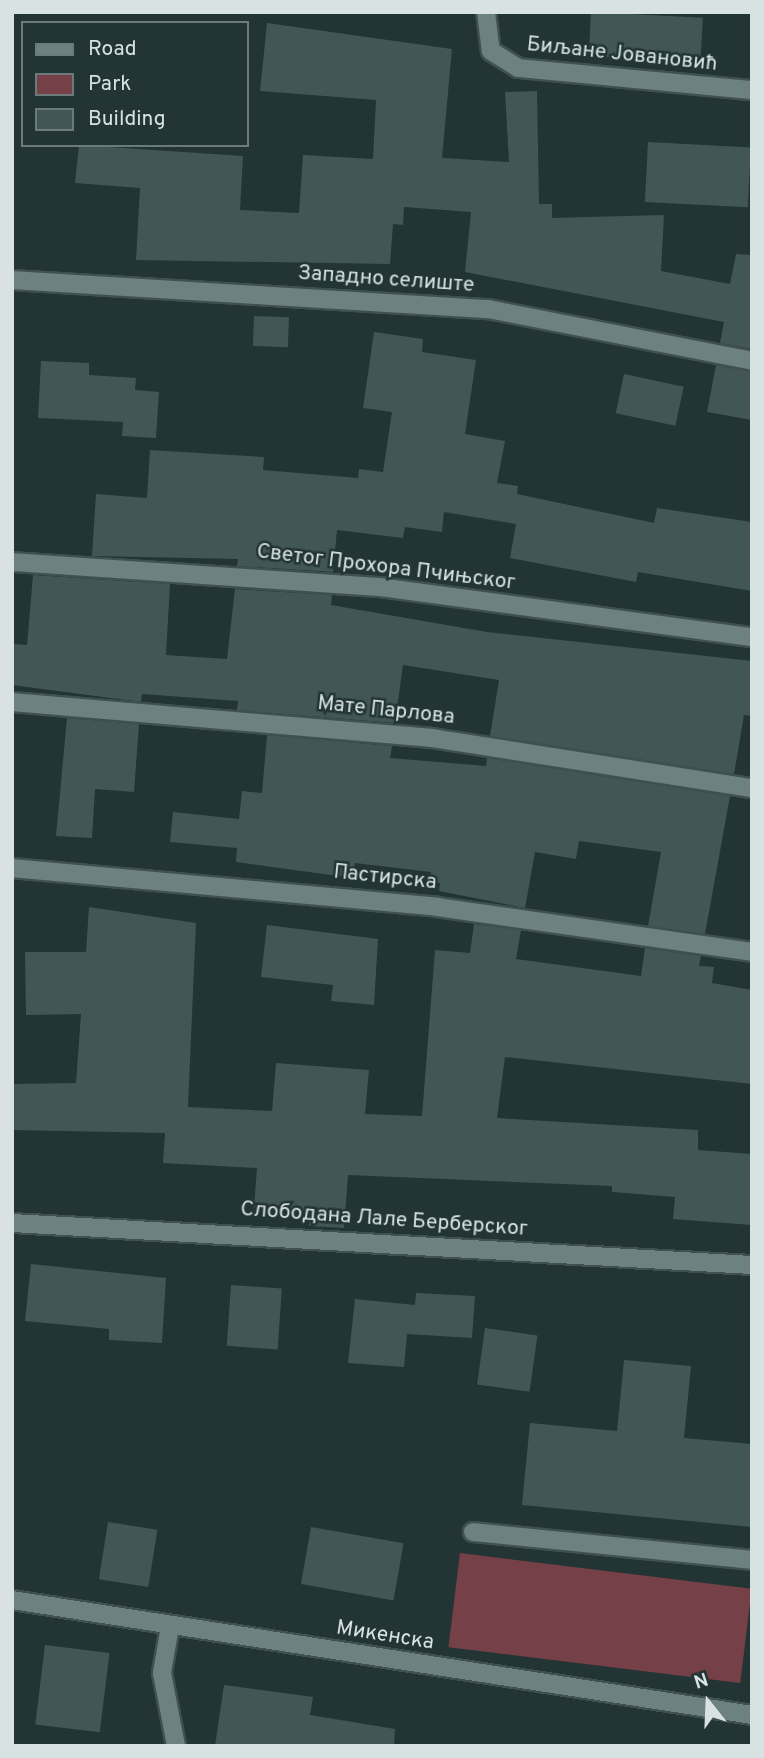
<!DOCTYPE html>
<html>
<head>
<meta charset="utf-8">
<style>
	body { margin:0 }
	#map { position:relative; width:764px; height:1758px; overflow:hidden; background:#223434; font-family:Overpass,sans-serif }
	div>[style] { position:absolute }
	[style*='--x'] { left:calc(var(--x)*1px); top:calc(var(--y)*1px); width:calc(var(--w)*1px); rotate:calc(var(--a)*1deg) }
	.green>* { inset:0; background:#764048; transform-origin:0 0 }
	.building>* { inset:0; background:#435656; transform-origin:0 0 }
	.roads { filter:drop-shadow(2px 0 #404f4f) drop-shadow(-2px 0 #404f4f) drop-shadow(0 2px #404f4f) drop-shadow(0 -2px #404f4f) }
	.service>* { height:18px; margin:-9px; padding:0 9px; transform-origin:9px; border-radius:9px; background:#6d8181 }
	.minor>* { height:18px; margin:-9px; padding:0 9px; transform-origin:9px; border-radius:9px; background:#6d8181 }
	span { translate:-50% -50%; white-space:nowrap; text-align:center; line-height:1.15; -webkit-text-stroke:5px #223434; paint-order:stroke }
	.street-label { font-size:21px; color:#d8e2e2 }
	.frame { position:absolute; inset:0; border:14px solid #d8e2e2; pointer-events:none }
	.legend { position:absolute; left:21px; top:21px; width:228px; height:126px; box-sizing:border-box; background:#223434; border:2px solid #6b7a7a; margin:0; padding:9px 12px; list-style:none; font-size:21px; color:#d8e2e2 }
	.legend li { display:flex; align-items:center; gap:14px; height:35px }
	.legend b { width:35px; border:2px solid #6b7a7a }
	.north { position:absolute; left:673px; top:1667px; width:70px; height:70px; -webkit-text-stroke:5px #223434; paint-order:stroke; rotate:342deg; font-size:19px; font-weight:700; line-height:28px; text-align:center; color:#d8e2e2 }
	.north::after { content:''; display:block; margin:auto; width:24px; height:32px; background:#d8e2e2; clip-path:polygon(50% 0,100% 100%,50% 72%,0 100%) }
</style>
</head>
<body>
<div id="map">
	<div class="green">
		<div style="left:460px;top:1553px;width:294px;height:95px;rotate:7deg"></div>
	</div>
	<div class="building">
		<div style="left:591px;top:12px;width:112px;height:44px;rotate:3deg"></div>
		<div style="clip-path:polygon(267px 23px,452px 49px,442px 158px,509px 162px,505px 92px,537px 91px,539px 204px,552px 204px,552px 218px,664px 215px,661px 271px,730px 284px,736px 254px,752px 255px,752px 349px,720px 343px,724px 322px,465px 272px,471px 212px,404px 207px,403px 225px,393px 224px,390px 264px,136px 260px,140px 188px,75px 183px,79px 145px,243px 156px,240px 210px,299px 213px,303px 155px,373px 159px,376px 100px,260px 91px)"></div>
		<div style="left:648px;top:142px;width:103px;height:60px;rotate:3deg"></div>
		<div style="left:254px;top:316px;width:35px;height:30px;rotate:2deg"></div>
		<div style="clip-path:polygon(374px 332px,423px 339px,422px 352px,476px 360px,465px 434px,505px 441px,497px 483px,518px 486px,517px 494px,654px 523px,657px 508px,752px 522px,752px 591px,638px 572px,636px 582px,510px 558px,516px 524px,444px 512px,442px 532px,405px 527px,403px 538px,337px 530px,333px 572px,237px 566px,238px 559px,92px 556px,96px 494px,147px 498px,150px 450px,264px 457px,263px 470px,358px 478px,359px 469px,383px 472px,392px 412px,363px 408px)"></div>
		<div style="clip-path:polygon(41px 361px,89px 363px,89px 375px,136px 378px,135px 390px,159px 392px,156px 438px,122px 436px,123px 422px,38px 418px)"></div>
		<div style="clip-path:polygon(716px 365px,752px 372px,752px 420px,707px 412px)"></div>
		<div style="left:624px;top:374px;width:61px;height:40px;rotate:12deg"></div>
		<div style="clip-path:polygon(33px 575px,170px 584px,166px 655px,227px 659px,235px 589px,332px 595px,331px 605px,487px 632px,752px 661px,752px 716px,744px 715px,734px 774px,490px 736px,499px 680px,403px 665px,395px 723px,237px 710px,238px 701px,142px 694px,141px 702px,12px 685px,12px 644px,27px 645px)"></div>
		<div style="clip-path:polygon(67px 718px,139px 724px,134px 792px,95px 789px,92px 838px,56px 836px)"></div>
		<div style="clip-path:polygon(267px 735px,392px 746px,390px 758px,486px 766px,487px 758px,730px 796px,705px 934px,648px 926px,661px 852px,579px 841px,576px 859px,535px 852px,525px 908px,439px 891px,440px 883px,429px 882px,431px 872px,355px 863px,353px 878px,236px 862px,237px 848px,170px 842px,173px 812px,239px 819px,242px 791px,262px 793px)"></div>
		<div style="clip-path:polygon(89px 907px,196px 923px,188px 1107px,272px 1111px,276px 1063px,369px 1070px,365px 1114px,422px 1116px,435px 950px,470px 953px,474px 924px,521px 930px,516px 959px,641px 976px,645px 948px,701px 956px,699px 966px,714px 967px,712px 983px,752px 990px,752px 1084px,505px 1057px,497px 1118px,698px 1130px,698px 1150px,752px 1154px,752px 1225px,673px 1219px,675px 1197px,612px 1192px,612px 1186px,348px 1175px,344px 1228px,309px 1226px,310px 1212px,254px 1208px,257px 1168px,163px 1163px,165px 1133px,12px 1130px,12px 1084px,76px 1083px,81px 1014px,26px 1015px,25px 952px,86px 952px)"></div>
		<div style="clip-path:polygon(267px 925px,378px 939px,374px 1005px,331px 1001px,333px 985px,261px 977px)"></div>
		<div style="clip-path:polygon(31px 1264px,166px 1278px,162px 1343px,109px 1340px,109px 1329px,25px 1321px)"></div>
		<div style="left:231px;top:1285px;width:51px;height:61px;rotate:4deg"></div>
		<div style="clip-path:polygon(416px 1293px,475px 1296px,472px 1338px,407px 1334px,404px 1367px,348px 1363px,355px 1299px,415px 1305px)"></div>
		<div style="left:485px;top:1328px;width:53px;height:57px;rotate:8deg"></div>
		<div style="clip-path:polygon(624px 1360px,691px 1366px,684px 1438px,752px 1444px,752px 1527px,522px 1505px,530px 1423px,617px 1431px)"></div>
		<div style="left:108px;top:1522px;width:50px;height:58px;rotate:9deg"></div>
		<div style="left:311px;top:1527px;width:94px;height:58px;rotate:10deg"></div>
		<div style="left:45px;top:1645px;width:65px;height:80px;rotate:7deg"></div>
		<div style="clip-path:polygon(224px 1685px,313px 1697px,310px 1715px,395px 1729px,394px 1746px,215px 1746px)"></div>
	</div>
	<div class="roads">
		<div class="service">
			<div style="--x:473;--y:1532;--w:280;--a:5.7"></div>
			<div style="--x:170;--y:1626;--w:48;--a:99.7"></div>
			<div style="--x:162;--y:1673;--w:74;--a:79.1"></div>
		</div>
		<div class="minor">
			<div style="--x:486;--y:12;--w:39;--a:83"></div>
			<div style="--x:491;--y:51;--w:32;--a:32"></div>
			<div style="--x:518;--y:68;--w:235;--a:5.4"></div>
			<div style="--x:12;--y:280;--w:477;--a:3.5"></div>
			<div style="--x:488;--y:309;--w:269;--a:11.1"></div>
			<div style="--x:12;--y:562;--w:369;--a:3.9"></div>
			<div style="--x:380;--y:587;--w:375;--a:7.7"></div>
			<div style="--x:12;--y:702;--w:422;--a:4.9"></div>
			<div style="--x:432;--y:738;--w:324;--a:8.9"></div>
			<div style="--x:12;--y:868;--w:427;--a:5.2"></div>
			<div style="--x:437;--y:907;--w:318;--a:8.1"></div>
			<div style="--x:12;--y:1223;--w:741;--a:3.25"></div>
			<div style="--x:12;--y:1600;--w:749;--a:8.83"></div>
		</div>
	</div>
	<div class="street-label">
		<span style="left:622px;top:55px;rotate:6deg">Биљане Јовановић</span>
		<span style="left:386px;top:280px;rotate:4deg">Западно селиште</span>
		<span style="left:386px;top:568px;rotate:7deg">Светог Прохора Пчињског</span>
		<span style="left:386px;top:711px;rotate:6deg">Мате Парлова</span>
		<span style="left:385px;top:878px;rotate:6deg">Пастирска</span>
		<span style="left:384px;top:1220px;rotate:4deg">Слободана Лале Берберског</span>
		<span style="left:385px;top:1636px;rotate:9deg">Микенска</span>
	</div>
	<div class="frame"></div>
	<ul class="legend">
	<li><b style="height:9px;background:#6d8181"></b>Road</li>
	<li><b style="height:19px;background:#764048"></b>Park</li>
	<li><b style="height:19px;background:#435656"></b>Building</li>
	</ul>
	<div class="north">N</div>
</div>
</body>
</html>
